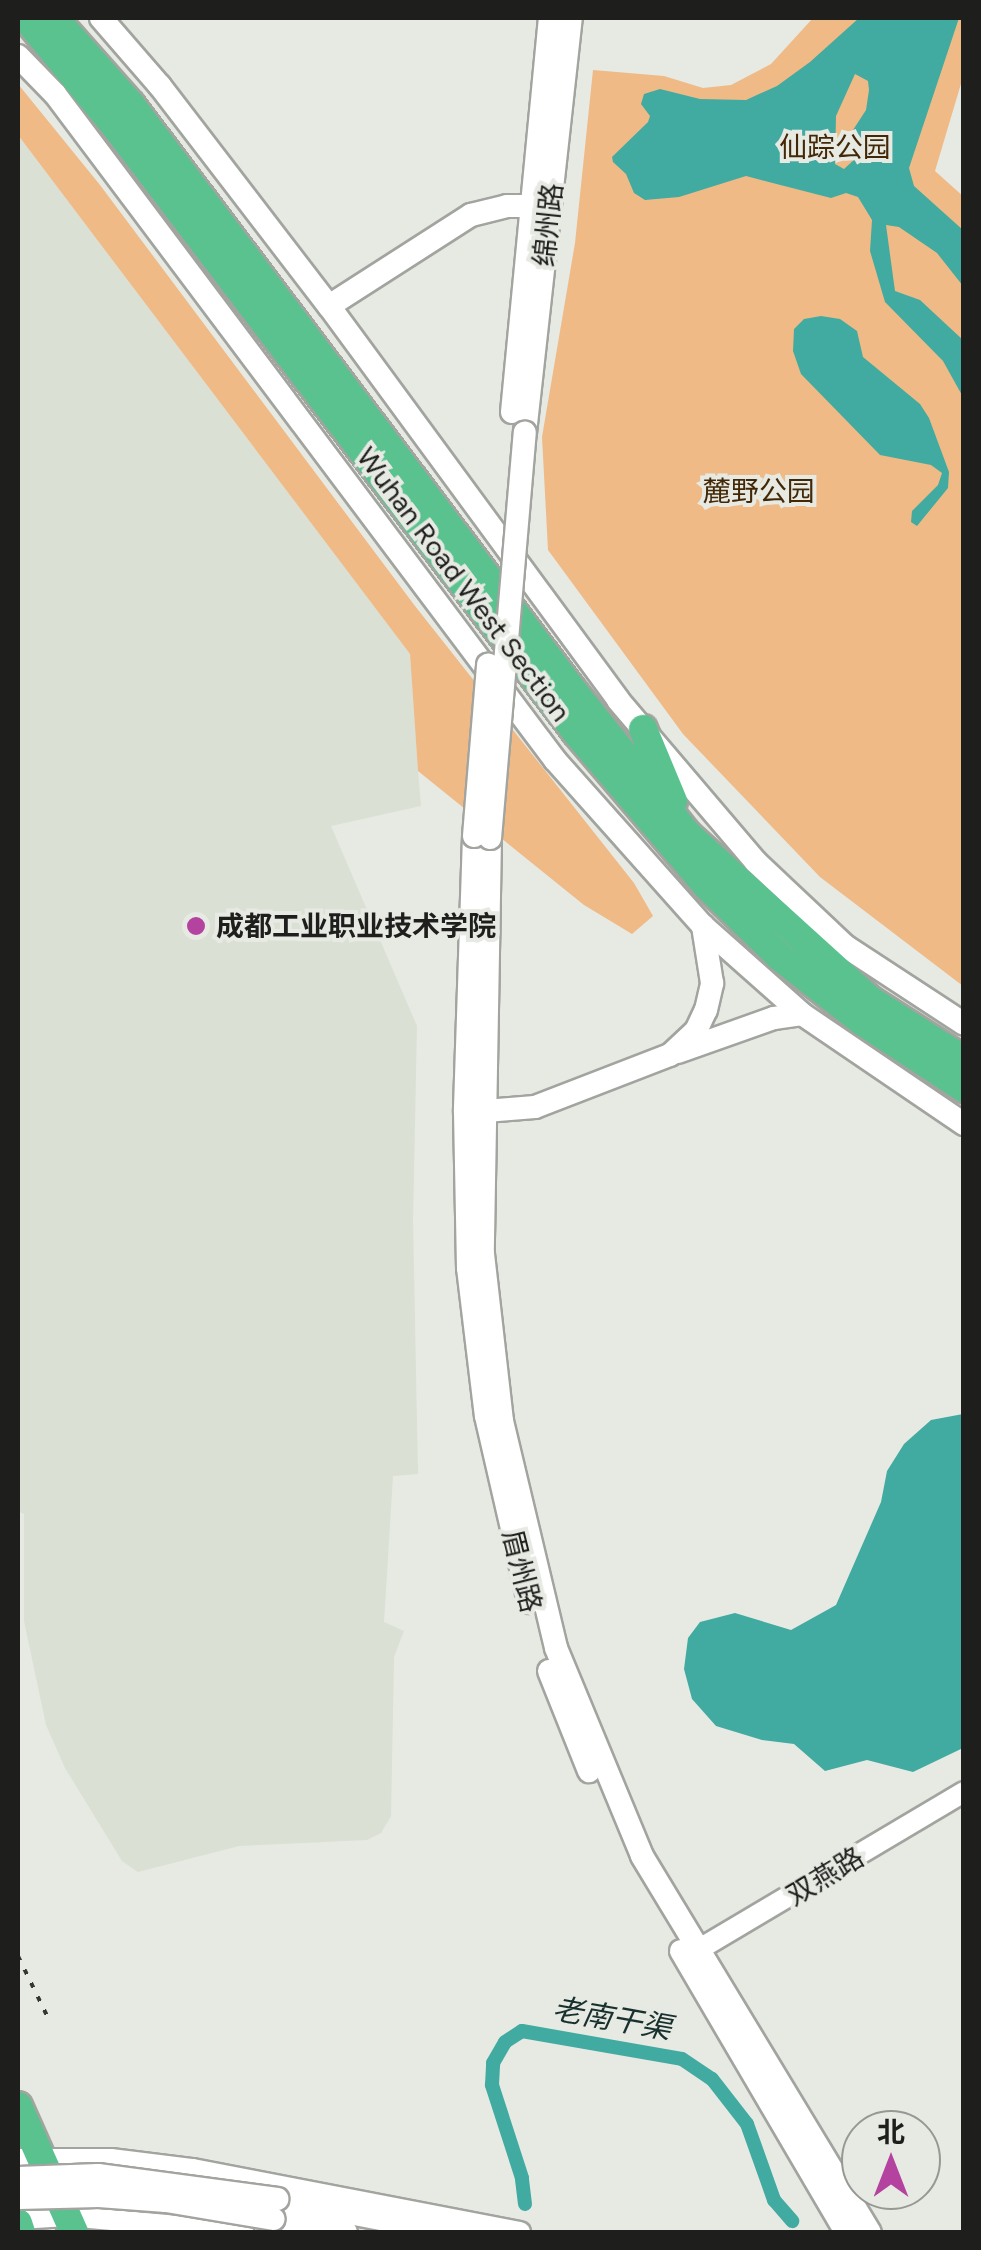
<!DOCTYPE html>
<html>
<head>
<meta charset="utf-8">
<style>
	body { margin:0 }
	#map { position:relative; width:981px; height:2250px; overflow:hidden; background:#e7e9e3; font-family:Figtree,"Noto Sans SC",sans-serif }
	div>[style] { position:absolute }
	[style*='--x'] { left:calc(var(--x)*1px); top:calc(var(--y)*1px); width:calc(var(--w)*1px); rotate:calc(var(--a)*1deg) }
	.built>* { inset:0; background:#dae0d3 }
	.green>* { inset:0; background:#efba86 }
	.water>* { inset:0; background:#41aba1 }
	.canal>* { height:14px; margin:-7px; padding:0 7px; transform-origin:7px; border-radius:7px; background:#41aba1 }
	.roads { filter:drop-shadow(2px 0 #a2a49f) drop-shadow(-2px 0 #a2a49f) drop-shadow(0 2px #a2a49f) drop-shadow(0 -2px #a2a49f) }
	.tertiary>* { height:20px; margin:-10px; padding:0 10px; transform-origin:10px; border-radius:10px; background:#fff }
	.secondary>* { height:22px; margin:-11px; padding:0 11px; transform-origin:11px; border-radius:11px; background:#fff }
	.trunk>* { height:28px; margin:-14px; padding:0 14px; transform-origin:14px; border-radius:14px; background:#5ac28e }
	.rail>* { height:4px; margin-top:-2px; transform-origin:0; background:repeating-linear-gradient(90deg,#353633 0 5px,transparent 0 15px) }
	.bridges { filter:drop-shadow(2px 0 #a2a49f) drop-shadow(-2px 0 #a2a49f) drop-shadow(0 2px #a2a49f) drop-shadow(0 -2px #a2a49f) }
	.secondary-bridge>* { height:22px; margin:-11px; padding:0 11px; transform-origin:11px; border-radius:11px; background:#fff }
	.dots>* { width:28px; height:28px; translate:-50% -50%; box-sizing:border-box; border:5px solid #e7e9e3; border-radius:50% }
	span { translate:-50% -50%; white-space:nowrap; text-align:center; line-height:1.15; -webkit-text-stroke:8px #e7e9e3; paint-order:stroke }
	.park-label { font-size:28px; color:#432807 }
	.street-label { font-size:28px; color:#1e1f1d }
	.poi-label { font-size:28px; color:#1e1f1d; font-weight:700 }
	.left { translate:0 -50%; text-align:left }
	.water-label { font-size:30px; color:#19312e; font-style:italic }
	.frame { position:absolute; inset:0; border:20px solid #1e1f1d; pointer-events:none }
	.north { position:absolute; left:841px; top:2110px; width:100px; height:100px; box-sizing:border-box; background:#e7e9e3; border:2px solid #979894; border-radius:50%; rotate:0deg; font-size:28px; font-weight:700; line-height:40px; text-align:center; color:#1e1f1d }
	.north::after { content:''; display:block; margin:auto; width:35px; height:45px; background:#b4439f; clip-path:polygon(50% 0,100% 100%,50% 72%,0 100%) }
</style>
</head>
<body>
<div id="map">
	<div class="built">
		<div style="clip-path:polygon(18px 135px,410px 654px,418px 771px,421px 806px,331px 826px,417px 1026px,413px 1220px,418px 1474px,393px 1476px,384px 1622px,404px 1631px,394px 1657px,391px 1816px,381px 1833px,367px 1840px,239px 1846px,138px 1872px,122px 1861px,65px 1768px,46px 1725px,24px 1621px,24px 1514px,18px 1511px)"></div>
	</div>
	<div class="green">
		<div style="clip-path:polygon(813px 18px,963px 18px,963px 77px,935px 171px,964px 197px,963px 986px,820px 877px,683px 734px,548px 550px,542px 437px,575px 243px,593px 70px,664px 76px,703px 88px,731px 85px,771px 64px)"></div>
		<div style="clip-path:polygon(18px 84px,100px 185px,415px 606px,634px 883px,653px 916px,632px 934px,584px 905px,418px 771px,410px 654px,18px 135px)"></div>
	</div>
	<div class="water">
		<div style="clip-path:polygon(evenodd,859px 18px,959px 18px,909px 168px,914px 186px,963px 230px,963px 286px,937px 253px,899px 227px,886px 225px,895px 291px,920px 300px,963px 340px,963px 397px,943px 361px,885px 302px,870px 251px,872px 220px,858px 197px,846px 193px,831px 198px,746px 176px,679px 197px,645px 200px,634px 193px,626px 174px,613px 162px,612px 157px,648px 122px,650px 116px,641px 104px,644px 94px,660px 89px,700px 99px,746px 100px,777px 86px,810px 62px,859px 18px,855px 74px,868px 81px,869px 90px,866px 110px,853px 130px,856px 158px,844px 169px,835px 164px,836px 116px,855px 74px)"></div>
		<div style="clip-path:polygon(821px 316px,840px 319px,857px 331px,863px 357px,920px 404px,929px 418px,949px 472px,948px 488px,917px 526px,911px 522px,912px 511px,938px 485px,942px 473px,931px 465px,880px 455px,801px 374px,793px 351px,794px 329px,804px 319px)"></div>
		<div style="clip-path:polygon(963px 1414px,963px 1748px,913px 1772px,867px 1760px,825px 1771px,794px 1744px,762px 1740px,716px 1726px,692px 1699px,684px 1669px,688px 1638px,700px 1622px,735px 1613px,791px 1630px,836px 1605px,881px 1502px,887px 1471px,904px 1444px,931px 1420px)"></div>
	</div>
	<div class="canal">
		<div style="--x:525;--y:2204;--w:26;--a:-97"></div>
		<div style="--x:522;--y:2178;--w:98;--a:-107.9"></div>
		<div style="--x:492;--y:2085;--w:22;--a:-87"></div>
		<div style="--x:493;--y:2063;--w:24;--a:-60"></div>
		<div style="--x:505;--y:2042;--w:20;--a:-33"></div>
		<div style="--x:522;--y:2031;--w:162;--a:9.9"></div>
		<div style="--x:682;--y:2059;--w:36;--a:34"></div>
		<div style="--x:712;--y:2079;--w:57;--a:52.1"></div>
		<div style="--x:747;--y:2124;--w:81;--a:70.4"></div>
		<div style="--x:774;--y:2200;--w:28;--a:49"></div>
	</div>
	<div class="roads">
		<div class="tertiary">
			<div style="--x:686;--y:1957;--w:323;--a:-30.7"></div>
			<div style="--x:18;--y:2159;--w:93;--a:0"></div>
			<div style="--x:111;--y:2159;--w:83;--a:7"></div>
			<div style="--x:193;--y:2169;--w:333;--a:10.9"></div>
			<div style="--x:18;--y:2219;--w:50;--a:-3.4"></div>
			<div style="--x:68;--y:2216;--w:176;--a:5.2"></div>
		</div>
		<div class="secondary">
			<div style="--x:101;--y:18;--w:90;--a:49.1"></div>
			<div style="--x:160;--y:86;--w:277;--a:52.5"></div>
			<div style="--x:329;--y:306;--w:489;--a:53.7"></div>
			<div style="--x:618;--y:700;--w:213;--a:49.6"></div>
			<div style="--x:756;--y:862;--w:122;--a:43.3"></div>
			<div style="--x:845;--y:946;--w:142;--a:33.2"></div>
			<div style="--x:18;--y:56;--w:53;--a:45.8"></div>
			<div style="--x:55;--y:94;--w:833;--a:53.1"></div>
			<div style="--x:555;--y:760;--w:222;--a:48.3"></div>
			<div style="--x:703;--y:926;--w:132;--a:41.6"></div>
			<div style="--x:802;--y:1014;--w:196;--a:34.2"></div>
			<div style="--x:329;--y:306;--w:169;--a:-32.7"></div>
			<div style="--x:471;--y:215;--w:37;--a:-14"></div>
			<div style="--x:507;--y:206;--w:34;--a:0"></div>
			<div style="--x:512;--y:412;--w:396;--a:-84.5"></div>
			<div style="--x:525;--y:433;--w:418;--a:-83.7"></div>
			<div style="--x:474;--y:836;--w:276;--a:91.9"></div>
			<div style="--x:465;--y:1112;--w:156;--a:88.9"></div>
			<div style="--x:468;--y:1268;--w:149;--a:83.1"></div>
			<div style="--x:486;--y:1416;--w:191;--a:77"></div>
			<div style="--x:490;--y:838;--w:416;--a:91"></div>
			<div style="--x:483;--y:1254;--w:168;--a:83.5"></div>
			<div style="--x:502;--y:1421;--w:233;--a:76.6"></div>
			<div style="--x:556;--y:1648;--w:225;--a:67.5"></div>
			<div style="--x:642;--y:1856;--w:440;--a:58.8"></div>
			<div style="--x:678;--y:1052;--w:102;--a:-19.5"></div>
			<div style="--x:774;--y:1018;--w:28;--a:-8"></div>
			<div style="--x:473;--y:1112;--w:62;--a:-4.6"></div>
			<div style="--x:535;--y:1107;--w:145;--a:-21.1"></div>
			<div style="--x:670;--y:1055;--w:35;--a:-43"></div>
			<div style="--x:696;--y:1031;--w:23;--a:-65"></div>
			<div style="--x:706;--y:1010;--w:28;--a:-77"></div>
			<div style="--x:712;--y:983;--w:58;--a:-99"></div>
			<div style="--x:549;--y:1671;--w:108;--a:68.2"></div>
			<div style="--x:681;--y:1951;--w:326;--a:59.6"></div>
			<div style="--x:277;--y:2199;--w:175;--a:10.9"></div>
			<div style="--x:274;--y:2219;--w:73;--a:10.2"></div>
		</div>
		<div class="trunk">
			<div style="--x:26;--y:18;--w:141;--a:50.5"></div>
			<div style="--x:116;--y:127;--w:760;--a:52.75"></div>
			<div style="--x:576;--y:732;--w:201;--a:49.6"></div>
			<div style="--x:706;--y:885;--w:103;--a:44.2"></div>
			<div style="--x:780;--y:957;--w:105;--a:38.1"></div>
			<div style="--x:863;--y:1022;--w:121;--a:33.2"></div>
			<div style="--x:54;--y:18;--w:116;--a:48.5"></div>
			<div style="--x:131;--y:105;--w:729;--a:52.97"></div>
			<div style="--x:570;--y:687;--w:188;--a:51.5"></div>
			<div style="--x:687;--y:834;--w:247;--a:42.2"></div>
			<div style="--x:870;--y:1000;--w:112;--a:32.6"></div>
			<div style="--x:643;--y:729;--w:78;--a:67.4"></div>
			<div style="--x:18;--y:2106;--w:138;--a:66"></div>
			<div style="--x:18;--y:2223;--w:9;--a:72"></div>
		</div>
	</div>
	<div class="rail">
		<div style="--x:18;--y:1956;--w:73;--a:64.1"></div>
	</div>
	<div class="bridges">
		<div class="secondary-bridge">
			<div style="--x:474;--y:836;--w:172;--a:-85.3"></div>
			<div style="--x:490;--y:838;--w:407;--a:-85.1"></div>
			<div style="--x:18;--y:2178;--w:80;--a:-2.1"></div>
			<div style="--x:98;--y:2175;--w:181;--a:7.6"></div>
			<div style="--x:18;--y:2198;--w:81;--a:-1.4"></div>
			<div style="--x:99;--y:2196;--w:67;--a:4.3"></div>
			<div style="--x:166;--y:2201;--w:109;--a:9.5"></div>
		</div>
	</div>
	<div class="dots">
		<div style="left:196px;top:926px;background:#b4439f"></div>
	</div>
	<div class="park-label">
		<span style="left:835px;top:147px">仙踪公园</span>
		<span style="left:759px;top:491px">麓野公园</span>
	</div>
	<div class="street-label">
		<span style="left:548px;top:225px;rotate:-84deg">绵州路</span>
		<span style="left:464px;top:584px;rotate:53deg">Wuhan Road West Section</span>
		<span style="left:522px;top:1571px;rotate:76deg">眉州路</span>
		<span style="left:825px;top:1876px;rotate:-31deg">双燕路</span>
	</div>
	<div class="poi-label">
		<span class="left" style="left:216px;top:926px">成都工业职业技术学院</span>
	</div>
	<div class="water-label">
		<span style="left:612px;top:2019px;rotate:10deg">老南干渠</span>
	</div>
	<div class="frame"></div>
	<div class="north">北</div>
</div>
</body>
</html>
